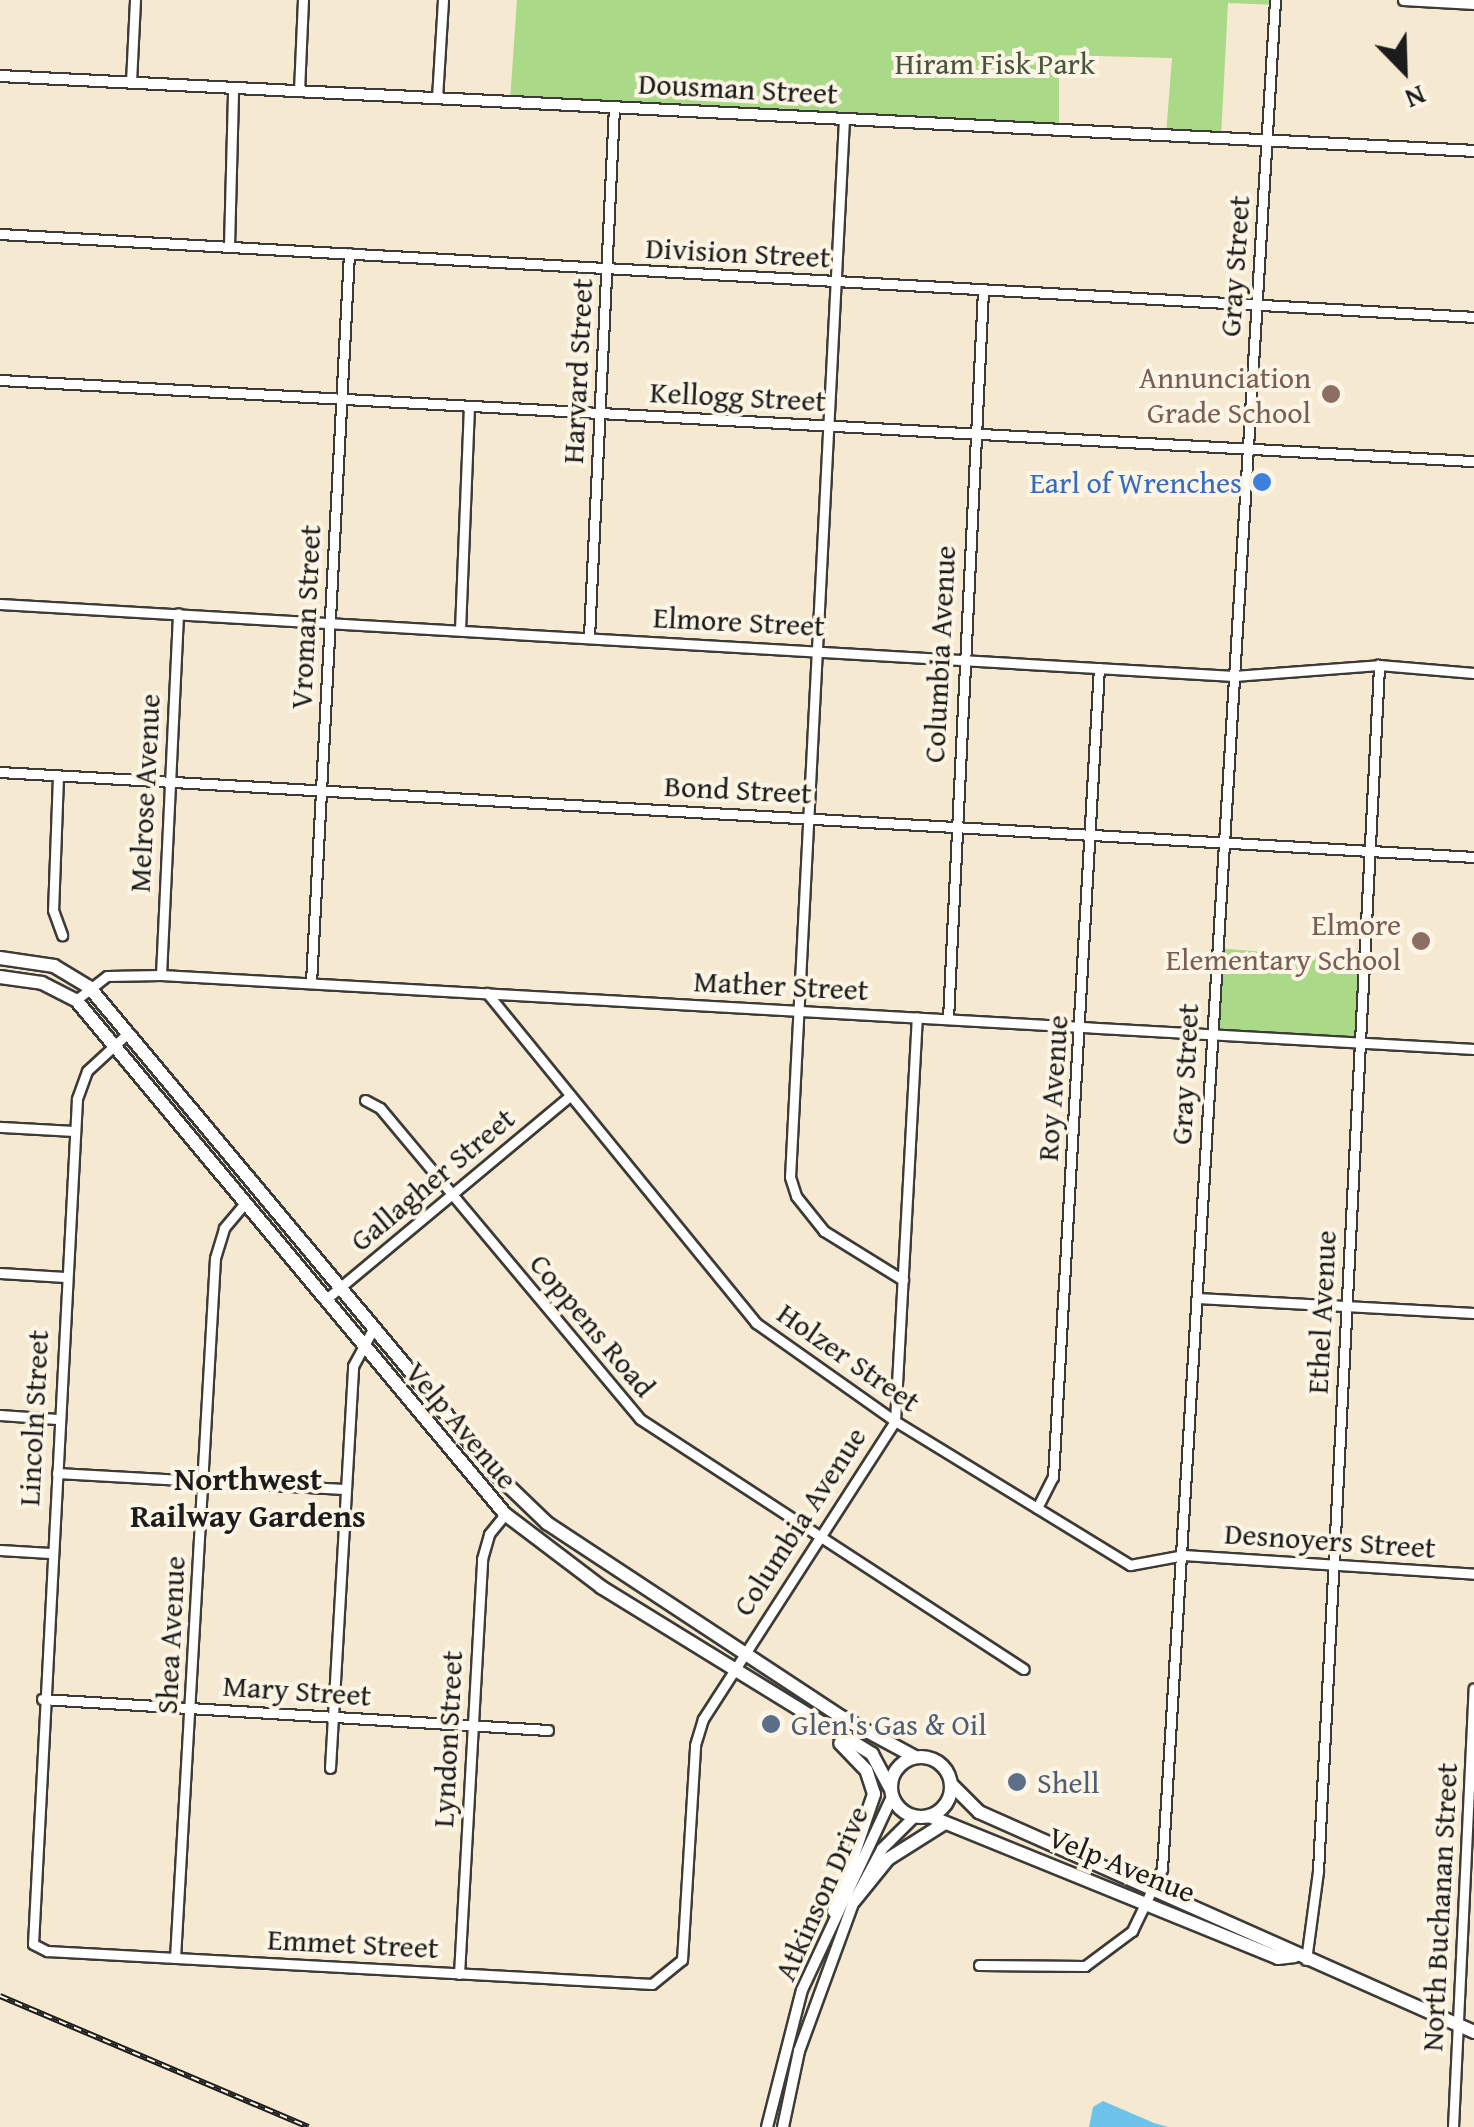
<!DOCTYPE html>
<html>
<head>
<meta charset="utf-8">
<style>
	body { margin:0 }
	#map { position:relative; width:1474px; height:2127px; overflow:hidden; background:#f5ead1; font-family:"Gentium Book Plus",serif }
	div>[style] { position:absolute }
	[style*='--x'] { left:calc(var(--x)*1px); top:calc(var(--y)*1px); width:calc(var(--w)*1px); rotate:calc(var(--a)*1deg) }
	.green>* { inset:0; background:#aad987; transform-origin:0 0 }
	.water>* { inset:0; background:#6dc3ea }
	.roads { filter:drop-shadow(2px 0 #3d3b37) drop-shadow(-2px 0 #3d3b37) drop-shadow(0 2px #3d3b37) drop-shadow(0 -2px #3d3b37) }
	.minor>* { height:9px; margin:-4.5px; padding:0 4.5px; transform-origin:4.5px; border-radius:4.5px; background:#fff }
	.tertiary>* { height:10px; margin:-5px; padding:0 5px; transform-origin:5px; border-radius:5px; background:#fff }
	.primary>* { height:12px; margin:-6px; padding:0 6px; transform-origin:6px; border-radius:6px; background:#fff }
	.primary>.ring { margin:-6px; padding:0; box-sizing:content-box; background:none; border:12px solid #fff; border-radius:50% }
	.rail>* { height:6px; margin-top:-3px; transform-origin:0; background:repeating-linear-gradient(90deg,#fcf5e5 0 8px,#1c1c1c 0 16px); box-sizing:border-box; border-block:2px solid #1c1c1c }
	.dots>* { width:28px; height:28px; translate:-50% -50%; box-sizing:border-box; border:5px solid #fcf5e5; border-radius:50% }
	span { translate:-50% -50%; white-space:nowrap; text-align:center; line-height:1.15; -webkit-text-stroke:8px #fcf5e5; paint-order:stroke }
	.park-label { font-size:30px; color:#47553c }
	.street-label { font-size:30px; color:#1c1c1c }
	.education-label { font-size:30px; color:#785e54 }
	.right { translate:-100% -50%; text-align:right }
	.shop-label { font-size:30px; color:#366cbe }
	.service-label { font-size:30px; color:#4e5e75 }
	.left { translate:0 -50%; text-align:left }
	.neighbourhood-label { font-size:32px; color:#1c1c1c; font-weight:700 }
	.north { position:absolute; left:1354px; top:20px; width:100px; height:100px; -webkit-text-stroke:8px #fcf5e5; paint-order:stroke; rotate:157deg; font-size:28px; font-weight:700; line-height:40px; text-align:center; color:#1c1c1c }
	.north::after { content:''; display:block; margin:auto; width:35px; height:45px; background:#1c1c1c; clip-path:polygon(50% 0,100% 100%,50% 72%,0 100%) }
</style>
</head>
<body>
<div id="map">
	<div class="green">
		<div style="clip-path:polygon(517px 0,1275px 0,1275px 5px,1228px 3px,1221px 138px,1166px 135px,1172px 58px,1059px 55px,1059px 130px,510px 101px)"></div>
		<div style="left:1217px;top:948px;width:149px;height:86px;rotate:5deg"></div>
	</div>
	<div class="water">
		<div style="clip-path:polygon(1103px 2101px,1154px 2123px,1168px 2127px,1089px 2127px,1093px 2107px)"></div>
	</div>
	<div class="roads">
		<div class="minor">
			<div style="--x:1403;--y:0;--w:71;--a:3.2"></div>
			<div style="--x:131;--y:82;--w:82;--a:-87.2"></div>
			<div style="--x:299;--y:91;--w:91;--a:-87.5"></div>
			<div style="--x:437;--y:98;--w:98;--a:-86.5"></div>
			<div style="--x:844;--y:119;--w:1059;--a:92.92"></div>
			<div style="--x:790;--y:1177;--w:20;--a:72"></div>
			<div style="--x:796;--y:1196;--w:45;--a:51.3"></div>
			<div style="--x:824;--y:1231;--w:93;--a:31.8"></div>
			<div style="--x:0;--y:234;--w:1476;--a:3.22"></div>
			<div style="--x:229;--y:246;--w:158;--a:-88.5"></div>
			<div style="--x:0;--y:380;--w:1476;--a:3.15"></div>
			<div style="--x:0;--y:604;--w:1236;--a:3.34"></div>
			<div style="--x:1234;--y:676;--w:145;--a:-4.3"></div>
			<div style="--x:1379;--y:665;--w:95;--a:4.8"></div>
			<div style="--x:460;--y:630;--w:224;--a:-87.7"></div>
			<div style="--x:589;--y:637;--w:531;--a:-87.3"></div>
			<div style="--x:0;--y:772;--w:1476;--a:3.3"></div>
			<div style="--x:58;--y:776;--w:134;--a:92.1"></div>
			<div style="--x:53;--y:910;--w:27;--a:70"></div>
			<div style="--x:161;--y:975;--w:362;--a:-87.3"></div>
			<div style="--x:311;--y:983;--w:731;--a:-87.02"></div>
			<div style="--x:487;--y:993;--w:426;--a:50.8"></div>
			<div style="--x:756;--y:1323;--w:170;--a:35.2"></div>
			<div style="--x:895;--y:1421;--w:276;--a:31.5"></div>
			<div style="--x:1130;--y:1565;--w:55;--a:-10.5"></div>
			<div style="--x:1184;--y:1555;--w:291;--a:3.7"></div>
			<div style="--x:76;--y:1000;--w:39;--a:-38"></div>
			<div style="--x:107;--y:976;--w:54;--a:-1.1"></div>
			<div style="--x:161;--y:975;--w:1315;--a:3.23"></div>
			<div style="--x:948;--y:1019;--w:729;--a:-87.25"></div>
			<div style="--x:128;--y:1033;--w:56;--a:137.2"></div>
			<div style="--x:87;--y:1071;--w:30;--a:110"></div>
			<div style="--x:77;--y:1099;--w:846;--a:92.98"></div>
			<div style="--x:33;--y:1944;--w:16;--a:27"></div>
			<div style="--x:47;--y:1951;--w:606;--a:3.12"></div>
			<div style="--x:652;--y:1984;--w:38;--a:-39"></div>
			<div style="--x:682;--y:1960;--w:215;--a:-86.5"></div>
			<div style="--x:695;--y:1745;--w:27;--a:-73"></div>
			<div style="--x:703;--y:1719;--w:354;--a:-57.2"></div>
			<div style="--x:895;--y:1421;--w:404;--a:-86.9"></div>
			<div style="--x:365;--y:1100;--w:17;--a:28"></div>
			<div style="--x:380;--y:1108;--w:405;--a:50.1"></div>
			<div style="--x:640;--y:1419;--w:458;--a:33.1"></div>
			<div style="--x:0;--y:1127;--w:74;--a:3.1"></div>
			<div style="--x:0;--y:1273;--w:65;--a:3.5"></div>
			<div style="--x:1197;--y:1298;--w:277;--a:3.1"></div>
			<div style="--x:325;--y:1300;--w:319;--a:-39.8"></div>
			<div style="--x:0;--y:1415;--w:57;--a:4"></div>
			<div style="--x:57;--y:1473;--w:287;--a:3.2"></div>
			<div style="--x:1037;--y:1508;--w:35;--a:-63"></div>
			<div style="--x:1053;--y:1477;--w:810;--a:-86.75"></div>
			<div style="--x:0;--y:1550;--w:50;--a:3.4"></div>
			<div style="--x:42;--y:1699;--w:507;--a:3.51"></div>
			<div style="--x:330;--y:1768;--w:403;--a:-86.7"></div>
			<div style="--x:353;--y:1366;--w:44;--a:-61.7"></div>
			<div style="--x:175;--y:1958;--w:701;--a:-86.73"></div>
			<div style="--x:215;--y:1258;--w:31;--a:-73"></div>
			<div style="--x:224;--y:1228;--w:31;--a:-50"></div>
			<div style="--x:1306;--y:1960;--w:90;--a:-82.3"></div>
			<div style="--x:1318;--y:1871;--w:1208;--a:-87.1"></div>
			<div style="--x:979;--y:1965;--w:106;--a:0.5"></div>
			<div style="--x:1085;--y:1966;--w:59;--a:-36.7"></div>
			<div style="--x:1132;--y:1931;--w:69;--a:-64.2"></div>
			<div style="--x:1162;--y:1869;--w:1872;--a:-86.54"></div>
			<div style="--x:459;--y:1974;--w:416;--a:-86.8"></div>
			<div style="--x:482;--y:1559;--w:26;--a:-74"></div>
			<div style="--x:489;--y:1534;--w:26;--a:-51"></div>
			<div style="--x:1453;--y:2127;--w:439;--a:-87.3"></div>
		</div>
		<div class="tertiary">
			<div style="--x:0;--y:76;--w:1476;--a:2.91"></div>
			<div style="--x:767;--y:2127;--w:141;--a:-75.7"></div>
			<div style="--x:802;--y:1990;--w:213;--a:-65"></div>
			<div style="--x:783;--y:2127;--w:78;--a:-78.1"></div>
			<div style="--x:799;--y:2051;--w:160;--a:-69.9"></div>
			<div style="--x:854;--y:1901;--w:59;--a:-61.7"></div>
			<div style="--x:882;--y:1849;--w:45;--a:-45"></div>
		</div>
		<div class="primary">
			<div style="--x:0;--y:958;--w:55;--a:8.4"></div>
			<div style="--x:54;--y:966;--w:41;--a:31"></div>
			<div style="--x:89;--y:987;--w:635;--a:50.11"></div>
			<div style="--x:496;--y:1474;--w:71;--a:43.9"></div>
			<div style="--x:547;--y:1523;--w:352;--a:33.4"></div>
			<div style="--x:841;--y:1717;--w:84;--a:28.4"></div>
			<div style="--x:0;--y:977;--w:42;--a:8.1"></div>
			<div style="--x:42;--y:983;--w:38;--a:27"></div>
			<div style="--x:76;--y:1000;--w:670;--a:50.15"></div>
			<div style="--x:505;--y:1514;--w:121;--a:37.2"></div>
			<div style="--x:601;--y:1587;--w:318;--a:31.6"></div>
			<div style="--x:872;--y:1754;--w:38;--a:62"></div>
			<div class="ring" style="left:891px;top:1757px;width:48px;height:48px"></div>
			<div style="--x:951;--y:1784;--w:40;--a:45"></div>
			<div style="--x:979;--y:1812;--w:542;--a:23.96"></div>
			<div style="--x:929;--y:1816;--w:377;--a:22.1"></div>
			<div style="--x:1278;--y:1958;--w:17;--a:-7"></div>
			<div style="--x:854;--y:1901;--w:54;--a:-51"></div>
			<div style="--x:888;--y:1859;--w:67;--a:-32.3"></div>
			<div style="--x:834;--y:1911;--w:124;--a:-71.1"></div>
			<div style="--x:874;--y:1794;--w:25;--a:-108"></div>
			<div style="--x:866;--y:1770;--w:37;--a:-134"></div>
		</div>
	</div>
	<div class="rail">
		<div style="--x:0;--y:1996;--w:335;--a:23"></div>
	</div>
	<div class="dots">
		<div style="left:1331px;top:394px;background:#8d6e63"></div>
		<div style="left:1262px;top:482px;background:#3f7fe0"></div>
		<div style="left:1421px;top:941px;background:#8d6e63"></div>
		<div style="left:771px;top:1724px;background:#5c6f8a"></div>
		<div style="left:1017px;top:1782px;background:#5c6f8a"></div>
	</div>
	<div class="park-label">
		<span style="left:995px;top:63px">Hiram Fisk Park</span>
	</div>
	<div class="street-label">
		<span style="left:738px;top:88px;rotate:3deg">Dousman Street</span>
		<span style="left:738px;top:252px;rotate:3deg">Division Street</span>
		<span style="left:1234px;top:266px;rotate:-86deg">Gray Street</span>
		<span style="left:577px;top:371px;rotate:-87deg">Harvard Street</span>
		<span style="left:738px;top:396px;rotate:3deg">Kellogg Street</span>
		<span style="left:305px;top:617px;rotate:-87deg">Vroman Street</span>
		<span style="left:739px;top:621px;rotate:3deg">Elmore Street</span>
		<span style="left:939px;top:654px;rotate:-87deg">Columbia Avenue</span>
		<span style="left:738px;top:789px;rotate:3deg">Bond Street</span>
		<span style="left:144px;top:793px;rotate:-87deg">Melrose Avenue</span>
		<span style="left:781px;top:985px;rotate:3deg">Mather Street</span>
		<span style="left:1184px;top:1074px;rotate:-87deg">Gray Street</span>
		<span style="left:1052px;top:1088px;rotate:-86deg">Roy Avenue</span>
		<span style="left:432px;top:1179px;rotate:-40deg">Gallagher Street</span>
		<span style="left:1321px;top:1312px;rotate:-87deg">Ethel Avenue</span>
		<span style="left:593px;top:1325px;rotate:50deg">Coppens Road</span>
		<span style="left:849px;top:1357px;rotate:35deg">Holzer Street</span>
		<span style="left:33px;top:1418px;rotate:-87deg">Lincoln Street</span>
		<span style="left:462px;top:1425px;rotate:50deg">Velp Avenue</span>
		<span style="left:799px;top:1521px;rotate:-57deg">Columbia Avenue</span>
		<span style="left:1330px;top:1540px;rotate:4deg">Desnoyers Street</span>
		<span style="left:170px;top:1635px;rotate:-87deg">Shea Avenue</span>
		<span style="left:297px;top:1690px;rotate:4deg">Mary Street</span>
		<span style="left:447px;top:1739px;rotate:-87deg">Lyndon Street</span>
		<span style="left:1122px;top:1864px;rotate:22deg">Velp Avenue</span>
		<span style="left:821px;top:1893px;rotate:-66deg">Atkinson Drive</span>
		<span style="left:1439px;top:1907px;rotate:-87deg">North Buchanan Street</span>
		<span style="left:353px;top:1943px;rotate:3deg">Emmet Street</span>
	</div>
	<div class="education-label">
		<span class="right" style="left:1311px;top:394px">Annunciation<br>Grade School</span>
		<span class="right" style="left:1401px;top:941px">Elmore<br>Elementary School</span>
	</div>
	<div class="shop-label">
		<span class="right" style="left:1242px;top:482px">Earl of Wrenches</span>
	</div>
	<div class="service-label">
		<span class="left" style="left:791px;top:1724px">Glen's Gas &amp; Oil</span>
		<span class="left" style="left:1037px;top:1782px">Shell</span>
	</div>
	<div class="neighbourhood-label">
		<span style="left:248px;top:1498px">Northwest<br>Railway Gardens</span>
	</div>
	<div class="north">N</div>
</div>
</body>
</html>
